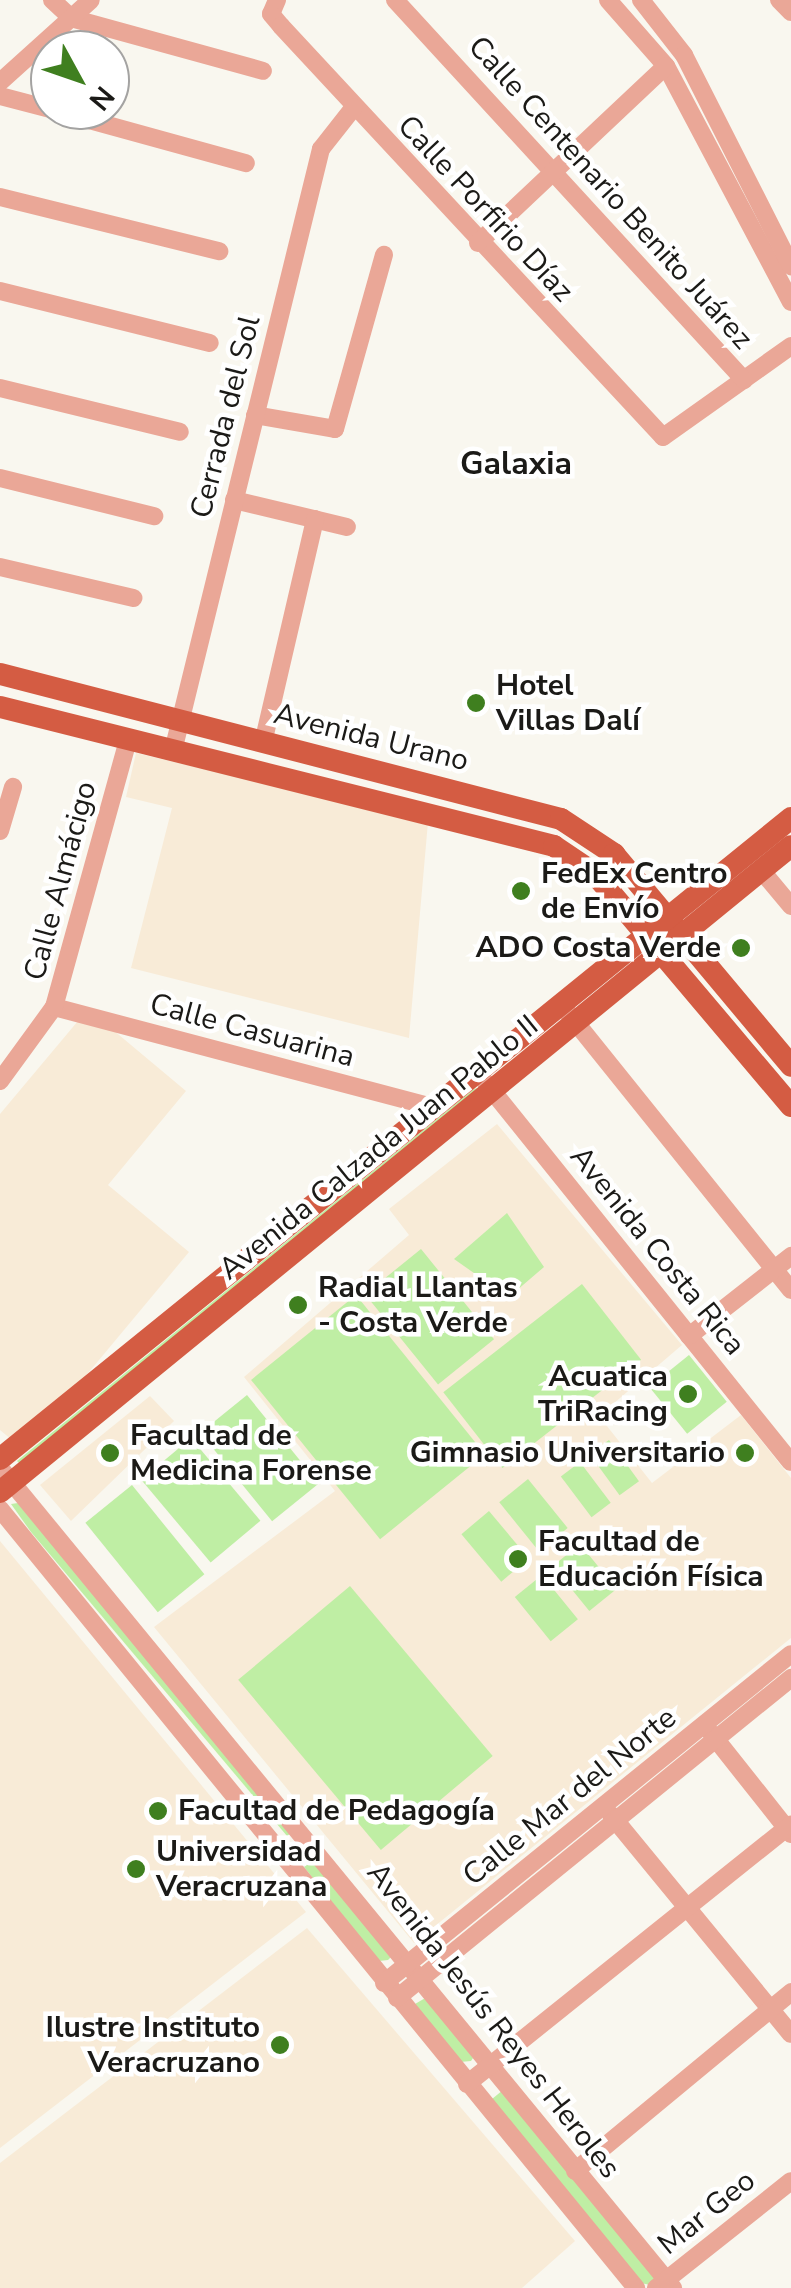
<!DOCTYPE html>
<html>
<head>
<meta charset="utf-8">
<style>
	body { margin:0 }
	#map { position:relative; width:791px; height:2288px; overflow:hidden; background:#f9f7ef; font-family:"Nunito Sans",sans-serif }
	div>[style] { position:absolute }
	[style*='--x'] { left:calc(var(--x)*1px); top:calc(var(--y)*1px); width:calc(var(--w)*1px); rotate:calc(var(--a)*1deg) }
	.education>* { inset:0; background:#f8ebd7 }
	.green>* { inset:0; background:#bfeea4; transform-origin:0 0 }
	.minor>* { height:18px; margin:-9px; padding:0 9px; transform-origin:9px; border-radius:9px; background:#eaa797 }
	.major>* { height:22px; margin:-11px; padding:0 11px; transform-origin:11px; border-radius:11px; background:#d45c43 }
	.dots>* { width:28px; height:28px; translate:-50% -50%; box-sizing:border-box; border:5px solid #fff; border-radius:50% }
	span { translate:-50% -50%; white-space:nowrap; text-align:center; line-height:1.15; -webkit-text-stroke:9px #fff; paint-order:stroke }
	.street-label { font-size:30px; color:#1b1a17 }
	.poi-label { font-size:30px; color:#1b1a17; font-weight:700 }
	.left { translate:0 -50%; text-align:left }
	.right { translate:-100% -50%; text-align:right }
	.neighbourhood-label { font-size:32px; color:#1b1a17; font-weight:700 }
	.north { position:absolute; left:30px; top:30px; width:100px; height:100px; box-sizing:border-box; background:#fff; border:2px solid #a4a3a2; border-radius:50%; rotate:130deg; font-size:28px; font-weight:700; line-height:40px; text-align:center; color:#1b1a17 }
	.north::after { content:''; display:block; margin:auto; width:35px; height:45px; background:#3f7f1f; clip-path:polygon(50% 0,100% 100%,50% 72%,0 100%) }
</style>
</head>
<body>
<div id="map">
	<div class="education">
		<div style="clip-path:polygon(136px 753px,428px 822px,409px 1038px,131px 968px,172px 808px,126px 797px)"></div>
		<div style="clip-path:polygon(88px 1009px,186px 1091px,108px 1185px,189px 1252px,24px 1450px,0 1430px,0 1114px)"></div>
		<div style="clip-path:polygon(497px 1124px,682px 1345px,599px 1416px,652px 1483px,741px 1415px,791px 1478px,791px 1638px,414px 1943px,154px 1627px,335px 1491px,244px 1377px,409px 1235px,389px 1209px)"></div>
		<div style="clip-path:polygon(150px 1396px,174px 1421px,71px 1521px,40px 1485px)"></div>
		<div style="clip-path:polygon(0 1541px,306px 1912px,0 2148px)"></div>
		<div style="clip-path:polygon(307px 1928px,575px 2241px,522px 2288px,0 2288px,0 2163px)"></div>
	</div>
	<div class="green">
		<div style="clip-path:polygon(478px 1088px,21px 1465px,17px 1461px,474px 1089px)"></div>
		<div style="clip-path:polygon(507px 1213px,544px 1267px,516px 1291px,501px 1292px,454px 1259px)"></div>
		<div style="left:421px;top:1249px;width:116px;height:72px;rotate:51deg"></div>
		<div style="left:582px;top:1284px;width:96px;height:176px;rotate:52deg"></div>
		<div style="left:356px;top:1295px;width:205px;height:135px;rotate:51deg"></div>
		<div style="left:689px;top:1355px;width:60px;height:51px;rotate:51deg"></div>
		<div style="left:247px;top:1395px;width:114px;height:60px;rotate:51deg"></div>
		<div style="left:191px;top:1438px;width:108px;height:65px;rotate:50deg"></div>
		<div style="left:609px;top:1440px;width:51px;height:24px;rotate:54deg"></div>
		<div style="left:580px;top:1462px;width:51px;height:24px;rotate:53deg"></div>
		<div style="left:528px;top:1479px;width:63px;height:37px;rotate:51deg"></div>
		<div style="left:132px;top:1485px;width:115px;height:60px;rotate:51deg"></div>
		<div style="clip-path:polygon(18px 1503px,294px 1831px,287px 1836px,31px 1532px,11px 1504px)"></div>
		<div style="left:489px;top:1511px;width:62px;height:36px;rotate:50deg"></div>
		<div style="left:580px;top:1544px;width:58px;height:35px;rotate:51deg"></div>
		<div style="left:542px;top:1575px;width:57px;height:35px;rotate:51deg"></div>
		<div style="left:350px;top:1586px;width:222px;height:146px;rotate:50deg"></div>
		<div style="clip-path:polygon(313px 1861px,391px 1957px,388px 1960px,379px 1961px,304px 1867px)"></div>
		<div style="clip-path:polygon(427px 1997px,473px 2058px,471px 2061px,460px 2062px,415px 2004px)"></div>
		<div style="clip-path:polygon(503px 2090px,656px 2275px,651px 2285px,640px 2283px,492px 2099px)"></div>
	</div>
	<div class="minor">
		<div style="--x:52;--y:0;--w:26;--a:43"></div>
		<div style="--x:71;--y:18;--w:199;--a:15.4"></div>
		<div style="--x:277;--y:0;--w:15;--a:113"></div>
		<div style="--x:271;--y:14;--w:16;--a:50"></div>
		<div style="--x:281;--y:26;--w:561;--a:47.09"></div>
		<div style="--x:663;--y:437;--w:157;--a:-35.4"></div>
		<div style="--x:395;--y:0;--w:516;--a:47.43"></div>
		<div style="--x:608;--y:0;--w:88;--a:48.7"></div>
		<div style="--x:666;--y:66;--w:267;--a:62.1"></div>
		<div style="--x:641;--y:0;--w:70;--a:52"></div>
		<div style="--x:684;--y:55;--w:237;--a:63.1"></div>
		<div style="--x:779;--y:0;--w:17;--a:45"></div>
		<div style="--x:0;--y:82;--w:122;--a:-42"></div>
		<div style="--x:0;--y:96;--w:52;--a:14.6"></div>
		<div style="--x:53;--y:110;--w:200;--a:15.4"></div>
		<div style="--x:0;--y:197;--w:226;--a:13.9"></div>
		<div style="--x:478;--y:243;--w:258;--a:-43.3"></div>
		<div style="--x:0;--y:291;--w:216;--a:13.9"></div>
		<div style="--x:0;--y:388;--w:185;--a:13.7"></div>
		<div style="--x:255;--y:415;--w:81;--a:9.9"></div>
		<div style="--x:335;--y:429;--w:181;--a:-74.3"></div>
		<div style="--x:0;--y:478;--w:159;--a:13.9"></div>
		<div style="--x:234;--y:500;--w:116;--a:13.4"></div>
		<div style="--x:0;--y:567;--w:137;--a:13.1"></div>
		<div style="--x:263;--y:743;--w:230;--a:-76.9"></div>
		<div style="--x:173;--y:751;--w:620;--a:-76.19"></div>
		<div style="--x:321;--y:149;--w:53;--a:-51.8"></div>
		<div style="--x:0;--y:831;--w:46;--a:-73.5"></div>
		<div style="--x:761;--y:870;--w:47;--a:50.2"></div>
		<div style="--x:54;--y:1007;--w:395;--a:14.8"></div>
		<div style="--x:569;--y:1014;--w:354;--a:51.2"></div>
		<div style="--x:0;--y:1081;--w:92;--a:-53.9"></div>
		<div style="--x:54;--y:1007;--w:277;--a:-74.5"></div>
		<div style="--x:486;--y:1083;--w:486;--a:51.2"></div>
		<div style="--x:689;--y:1336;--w:130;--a:-38.1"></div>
		<div style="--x:0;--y:1468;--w:1061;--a:50.62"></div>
		<div style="--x:0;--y:1509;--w:1006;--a:50.77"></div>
		<div style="--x:711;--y:1733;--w:129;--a:51.6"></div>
		<div style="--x:611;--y:1815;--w:283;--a:50.6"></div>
		<div style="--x:384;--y:1983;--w:523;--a:-38.95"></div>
		<div style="--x:397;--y:1998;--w:508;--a:-39.08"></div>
		<div style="--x:467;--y:2084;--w:415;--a:-38.7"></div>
		<div style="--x:575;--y:2171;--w:281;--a:-39.6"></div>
		<div style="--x:656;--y:2288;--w:172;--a:-38.4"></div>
	</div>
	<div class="major">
		<div style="--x:0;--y:674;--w:579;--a:14.49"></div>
		<div style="--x:561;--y:819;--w:64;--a:33.4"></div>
		<div style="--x:614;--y:854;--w:276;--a:50.1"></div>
		<div style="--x:0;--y:707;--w:571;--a:14.08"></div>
		<div style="--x:554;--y:846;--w:48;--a:34"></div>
		<div style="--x:594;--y:873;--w:305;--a:49.8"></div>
		<div style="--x:0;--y:1459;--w:1018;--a:-39.02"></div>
		<div style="--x:0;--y:1492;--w:1021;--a:-39.24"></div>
	</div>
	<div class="dots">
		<div style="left:476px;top:703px;background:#3f7f1f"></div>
		<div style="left:521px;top:891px;background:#3f7f1f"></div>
		<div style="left:741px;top:948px;background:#3f7f1f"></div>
		<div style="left:298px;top:1305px;background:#3f7f1f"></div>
		<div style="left:688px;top:1394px;background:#3f7f1f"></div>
		<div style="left:110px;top:1453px;background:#3f7f1f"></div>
		<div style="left:745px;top:1453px;background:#3f7f1f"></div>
		<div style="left:518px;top:1559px;background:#3f7f1f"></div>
		<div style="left:158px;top:1811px;background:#3f7f1f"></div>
		<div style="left:136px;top:1869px;background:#3f7f1f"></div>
		<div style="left:280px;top:2045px;background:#3f7f1f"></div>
	</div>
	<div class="street-label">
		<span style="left:610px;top:193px;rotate:48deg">Calle Centenario Benito Juárez</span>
		<span style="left:485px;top:209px;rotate:47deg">Calle Porfirio Díaz</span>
		<span style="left:226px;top:417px;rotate:-76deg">Cerrada del Sol</span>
		<span style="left:371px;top:738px;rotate:14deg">Avenida Urano</span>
		<span style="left:61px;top:881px;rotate:-75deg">Calle Almácigo</span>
		<span style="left:252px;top:1031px;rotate:15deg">Calle Casuarina</span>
		<span style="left:379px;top:1148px;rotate:-39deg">Avenida Calzada Juan Pablo II</span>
		<span style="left:657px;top:1251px;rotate:51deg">Avenida Costa Rica</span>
		<span style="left:570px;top:1797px;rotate:-39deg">Calle Mar del Norte</span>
		<span style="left:493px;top:2021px;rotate:52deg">Avenida Jesús Reyes Heroles</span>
		<span style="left:707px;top:2213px;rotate:-39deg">Mar Geo</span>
	</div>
	<div class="poi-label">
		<span class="left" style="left:496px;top:703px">Hotel<br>Villas Dalí</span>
		<span class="left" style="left:541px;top:891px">FedEx Centro<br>de Envío</span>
		<span class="right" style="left:721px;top:948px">ADO Costa Verde</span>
		<span class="left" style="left:318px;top:1305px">Radial Llantas<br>- Costa Verde</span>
		<span class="right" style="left:668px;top:1394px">Acuatica<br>TriRacing</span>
		<span class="left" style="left:130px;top:1453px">Facultad de<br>Medicina Forense</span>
		<span class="right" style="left:725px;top:1453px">Gimnasio Universitario</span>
		<span class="left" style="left:538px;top:1559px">Facultad de<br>Educación Física</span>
		<span class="left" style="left:178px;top:1811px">Facultad de Pedagogía</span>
		<span class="left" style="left:156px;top:1869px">Universidad<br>Veracruzana</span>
		<span class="right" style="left:260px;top:2045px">Ilustre Instituto<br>Veracruzano</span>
	</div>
	<div class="neighbourhood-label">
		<span style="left:516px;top:464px">Galaxia</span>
	</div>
	<div class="north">N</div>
</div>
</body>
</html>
